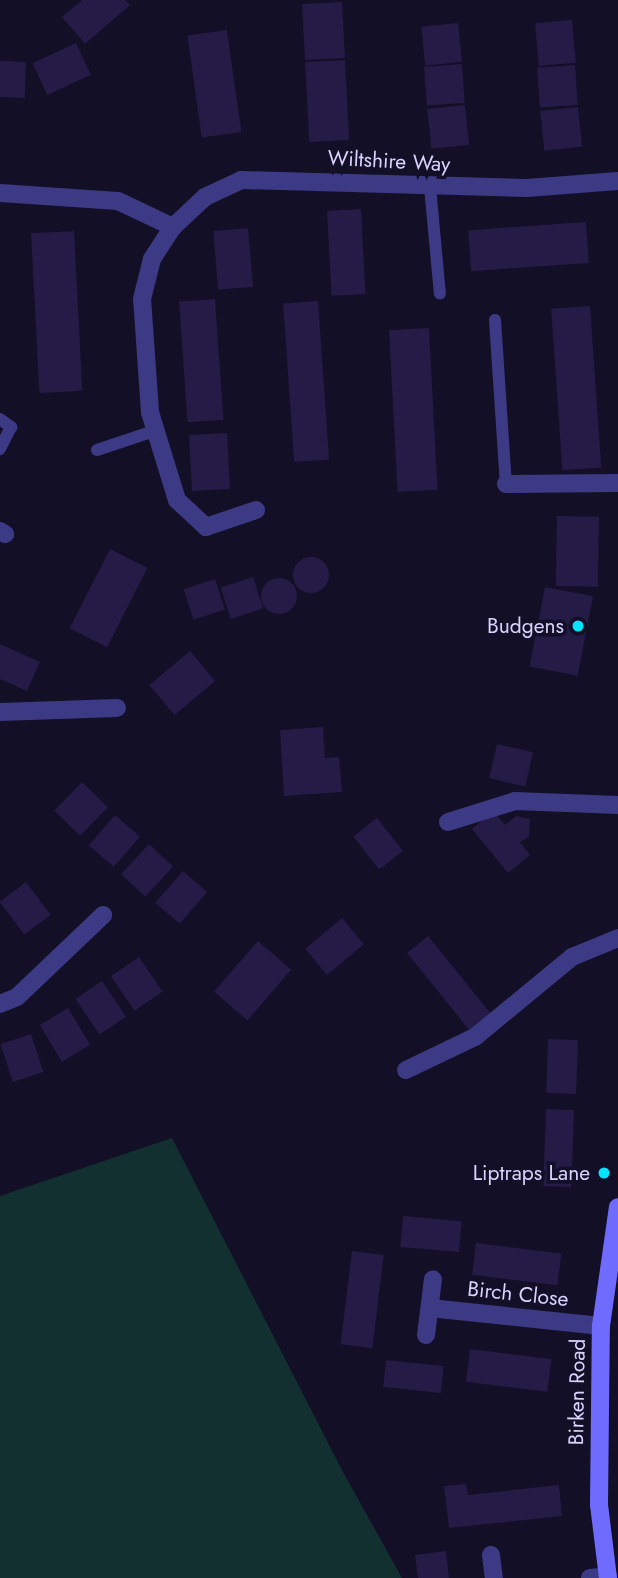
<!DOCTYPE html>
<html>
<head>
<meta charset="utf-8">
<style>
	body { margin:0 }
	#map { position:relative; width:618px; height:1578px; overflow:hidden; background:#130f26; font-family:Jost,sans-serif }
	div>[style] { position:absolute }
	[style*='--x'] { left:calc(var(--x)*1px); top:calc(var(--y)*1px); width:calc(var(--w)*1px); rotate:calc(var(--a)*1deg) }
	.green>* { inset:0; background:#12302f }
	.building>* { inset:0; background:#241b47; transform-origin:0 0 }
	.round { border-radius:50% }
	.lane>* { height:12px; margin:-6px; padding:0 6px; transform-origin:6px; border-radius:6px; background:#3d3a85 }
	.street>* { height:18px; margin:-9px; padding:0 9px; transform-origin:9px; border-radius:9px; background:#3d3a85 }
	.secondary>* { height:18px; margin:-9px; padding:0 9px; transform-origin:9px; border-radius:9px; background:#6f6bff }
	.dots>* { width:19px; height:19px; translate:-50% -50%; box-sizing:border-box; border:4px solid #130f26; border-radius:50% }
	span { translate:-50% -50%; white-space:nowrap; text-align:center; line-height:1.15; -webkit-text-stroke:7px #130f26; paint-order:stroke }
	.street-label { font-size:21px; color:#d9d4ff }
	.poi-label { font-size:21px; color:#d9d4ff }
	.right { translate:-100% -50%; text-align:right }
</style>
</head>
<body>
<div id="map">
	<div class="green">
		<div style="clip-path:polygon(172px 1138px,343px 1472px,402px 1578px,0 1578px,0 1196px)"></div>
	</div>
	<div class="building">
		<div style="clip-path:polygon(82px 0,125px 0,130px 5px,85px 44px,62px 17px)"></div>
		<div style="left:342px;top:2px;width:56px;height:40px;rotate:87deg"></div>
		<div style="left:572px;top:20px;width:43px;height:37px;rotate:85deg"></div>
		<div style="left:458px;top:23px;width:39px;height:37px;rotate:84deg"></div>
		<div style="left:227px;top:30px;width:103px;height:40px;rotate:82deg"></div>
		<div style="left:76px;top:43px;width:35px;height:48px;rotate:65deg"></div>
		<div style="left:345px;top:60px;width:80px;height:40px;rotate:87deg"></div>
		<div style="left:0;top:61px;width:26px;height:36px;rotate:2deg"></div>
		<div style="left:462px;top:64px;width:39px;height:38px;rotate:86deg"></div>
		<div style="left:575px;top:65px;width:40px;height:38px;rotate:86deg"></div>
		<div style="left:465px;top:105px;width:40px;height:38px;rotate:84deg"></div>
		<div style="left:578px;top:107px;width:40px;height:38px;rotate:84deg"></div>
		<div style="left:361px;top:209px;width:85px;height:34px;rotate:87deg"></div>
		<div style="left:586px;top:222px;width:41px;height:118px;rotate:86deg"></div>
		<div style="left:248px;top:228px;width:59px;height:35px;rotate:85deg"></div>
		<div style="left:74px;top:231px;width:160px;height:43px;rotate:87deg"></div>
		<div style="left:215px;top:299px;width:121px;height:36px;rotate:86deg"></div>
		<div style="left:318px;top:301px;width:159px;height:35px;rotate:86deg"></div>
		<div style="left:590px;top:306px;width:162px;height:39px;rotate:86deg"></div>
		<div style="left:429px;top:328px;width:162px;height:40px;rotate:87deg"></div>
		<div style="left:227px;top:433px;width:56px;height:38px;rotate:87deg"></div>
		<div style="left:557px;top:516px;width:42px;height:70px;rotate:1deg"></div>
		<div style="left:110px;top:549px;width:42px;height:89px;rotate:27deg"></div>
		<div class="round" style="left:293px;top:557px;width:36px;height:36px"></div>
		<div style="left:253px;top:577px;width:33px;height:34px;rotate:72deg"></div>
		<div class="round" style="left:261px;top:578px;width:36px;height:36px"></div>
		<div style="left:215px;top:579px;width:32px;height:33px;rotate:72deg"></div>
		<div style="left:545px;top:587px;width:49px;height:81px;rotate:11deg"></div>
		<div style="clip-path:polygon(0 644px,40px 662px,27px 691px,0 679px)"></div>
		<div style="left:190px;top:651px;width:39px;height:53px;rotate:50deg"></div>
		<div style="clip-path:polygon(323px 727px,325px 758px,339px 757px,342px 792px,284px 796px,280px 730px)"></div>
		<div style="left:497px;top:744px;width:37px;height:35px;rotate:13deg"></div>
		<div style="left:82px;top:782px;width:36px;height:40px;rotate:44deg"></div>
		<div style="clip-path:polygon(493px 811px,505px 825px,516px 816px,530px 819px,529px 837px,520px 842px,530px 855px,508px 873px,472px 829px)"></div>
		<div style="left:115px;top:815px;width:33px;height:40px;rotate:41deg"></div>
		<div style="left:377px;top:818px;width:42px;height:30px;rotate:52deg"></div>
		<div style="left:149px;top:844px;width:33px;height:41px;rotate:43deg"></div>
		<div style="left:183px;top:871px;width:32px;height:42px;rotate:41deg"></div>
		<div style="left:26px;top:882px;width:41px;height:33px;rotate:53deg"></div>
		<div style="left:342px;top:918px;width:34px;height:48px;rotate:50deg"></div>
		<div style="left:428px;top:936px;width:99px;height:27px;rotate:51deg"></div>
		<div style="left:258px;top:941px;width:44px;height:67px;rotate:41deg"></div>
		<div style="left:139px;top:957px;width:42px;height:34px;rotate:56deg"></div>
		<div style="left:102px;top:981px;width:43px;height:32px;rotate:56deg"></div>
		<div style="left:68px;top:1008px;width:43px;height:33px;rotate:59deg"></div>
		<div style="left:31px;top:1034px;width:40px;height:32px;rotate:72deg"></div>
		<div style="left:548px;top:1039px;width:30px;height:54px;rotate:2deg"></div>
		<div style="left:546px;top:1109px;width:28px;height:77px;rotate:2deg"></div>
		<div style="left:403px;top:1216px;width:59px;height:31px;rotate:5deg"></div>
		<div style="left:476px;top:1243px;width:86px;height:32px;rotate:7deg"></div>
		<div style="left:352px;top:1251px;width:32px;height:94px;rotate:7deg"></div>
		<div style="left:470px;top:1349px;width:82px;height:33px;rotate:7deg"></div>
		<div style="left:386px;top:1360px;width:58px;height:27px;rotate:6deg"></div>
		<div style="clip-path:polygon(466px 1484px,468px 1495px,559px 1485px,562px 1516px,449px 1528px,444px 1486px)"></div>
		<div style="clip-path:polygon(446px 1551px,449px 1578px,418px 1578px,415px 1555px)"></div>
	</div>
	<div class="lane">
		<div style="--x:430;--y:187;--w:107;--a:84.7"></div>
		<div style="--x:495;--y:320;--w:164;--a:86.2"></div>
		<div style="--x:0;--y:419;--w:14;--a:36"></div>
		<div style="--x:11;--y:427;--w:25;--a:117"></div>
		<div style="--x:97;--y:450;--w:60;--a:-18.4"></div>
	</div>
	<div class="street">
		<div style="--x:0;--y:193;--w:118;--a:3.9"></div>
		<div style="--x:118;--y:201;--w:61;--a:25.3"></div>
		<div style="--x:506;--y:484;--w:112;--a:-0.5"></div>
		<div style="--x:256;--y:510;--w:53;--a:161.2"></div>
		<div style="--x:206;--y:527;--w:40;--a:-137"></div>
		<div style="--x:177;--y:500;--w:92;--a:-107.1"></div>
		<div style="--x:150;--y:412;--w:113;--a:-94"></div>
		<div style="--x:142;--y:299;--w:41;--a:-76"></div>
		<div style="--x:152;--y:259;--w:38;--a:-57"></div>
		<div style="--x:173;--y:227;--w:44;--a:-43.2"></div>
		<div style="--x:205;--y:197;--w:40;--a:-25"></div>
		<div style="--x:241;--y:180;--w:286;--a:1.6"></div>
		<div style="--x:527;--y:188;--w:91;--a:-4.4"></div>
		<div style="--x:0;--y:531;--w:6;--a:31"></div>
		<div style="--x:0;--y:712;--w:117;--a:-2"></div>
		<div style="--x:448;--y:822;--w:70;--a:-17.4"></div>
		<div style="--x:515;--y:801;--w:103;--a:2.2"></div>
		<div style="--x:0;--y:1004;--w:18;--a:-22"></div>
		<div style="--x:17;--y:997;--w:119;--a:-43.6"></div>
		<div style="--x:406;--y:1070;--w:76;--a:-25.6"></div>
		<div style="--x:475;--y:1037;--w:126;--a:-39.5"></div>
		<div style="--x:572;--y:957;--w:50;--a:-22.4"></div>
		<div style="--x:430;--y:1308;--w:172;--a:6"></div>
		<div style="--x:426;--y:1335;--w:56;--a:-82.9"></div>
		<div style="--x:491;--y:1555;--w:23;--a:83"></div>
		<div style="--x:590;--y:1578;--w:18;--a:-6"></div>
	</div>
	<div class="secondary">
		<div style="--x:608;--y:1578;--w:74;--a:-97"></div>
		<div style="--x:599;--y:1505;--w:179;--a:-89.4"></div>
		<div style="--x:601;--y:1326;--w:120;--a:-81.9"></div>
	</div>
	<div class="dots">
		<div style="left:578px;top:626px;background:#00e5ff"></div>
		<div style="left:604px;top:1173px;background:#00e5ff"></div>
	</div>
	<div class="street-label">
		<span style="left:389px;top:161px;rotate:3deg">Wiltshire Way</span>
		<span style="left:518px;top:1294px;rotate:6deg">Birch Close</span>
		<span style="left:577px;top:1392px;rotate:-89deg">Birken Road</span>
	</div>
	<div class="poi-label">
		<span class="right" style="left:564px;top:626px">Budgens</span>
		<span class="right" style="left:590px;top:1173px">Liptraps Lane</span>
	</div>
</div>
</body>
</html>
